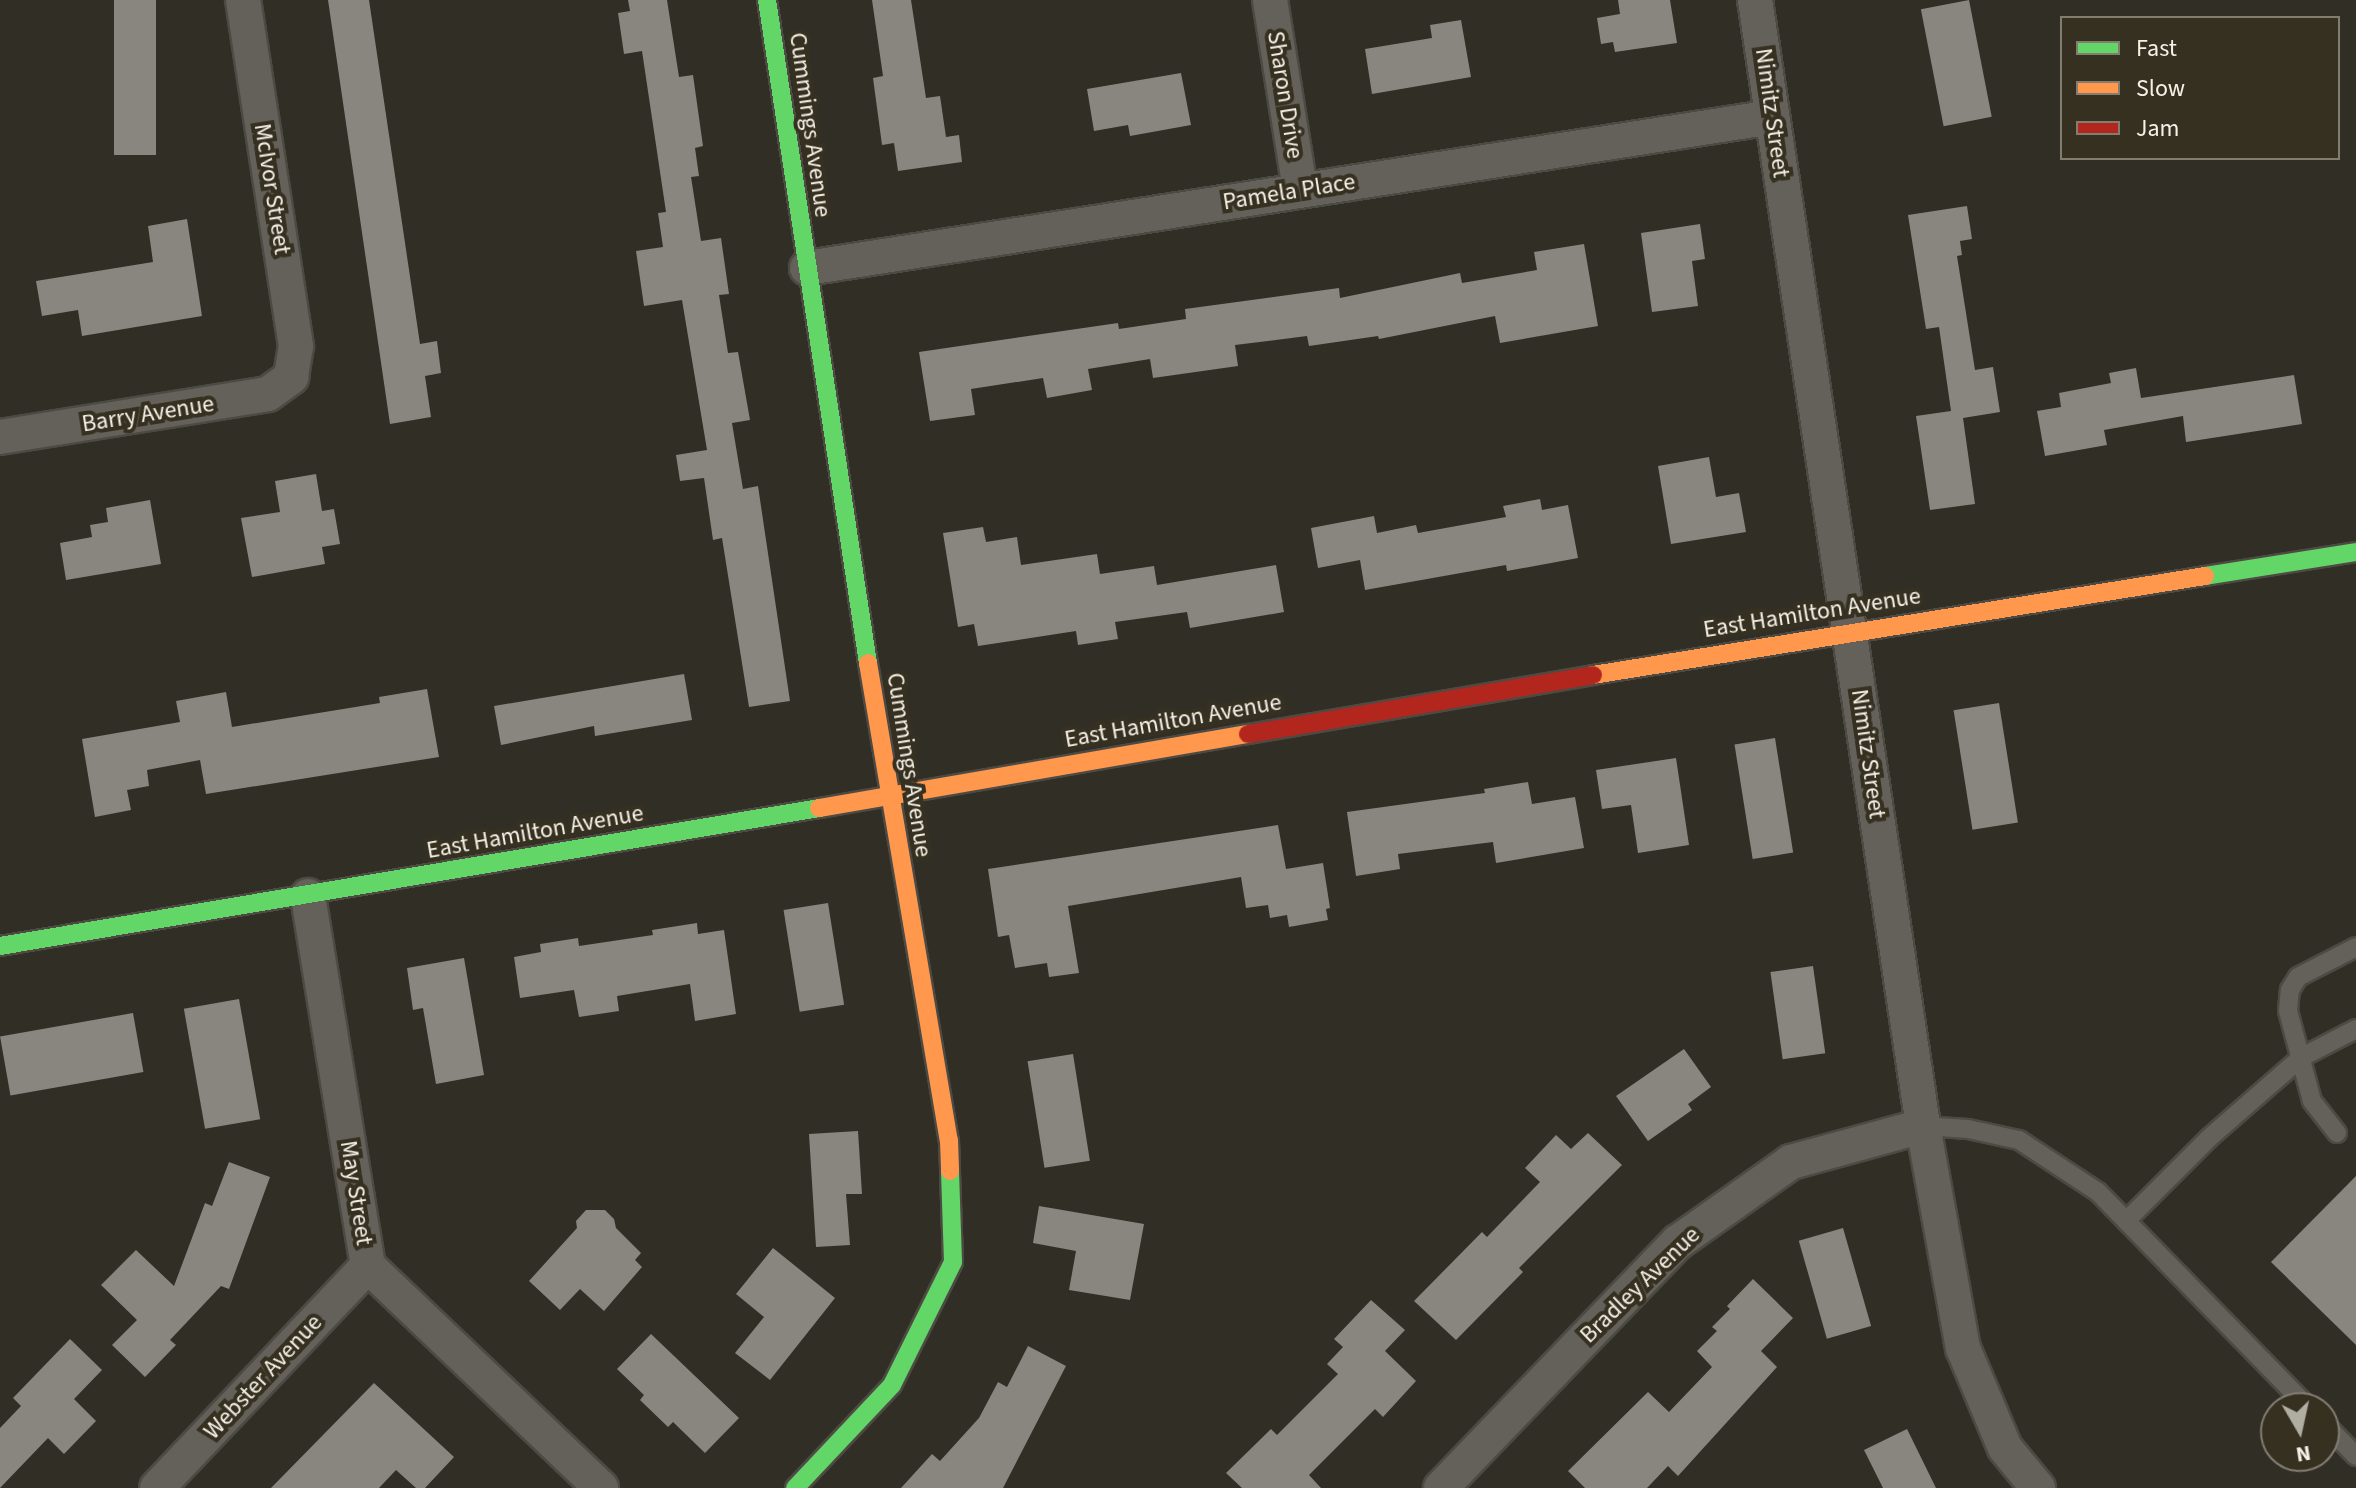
<!DOCTYPE html>
<html>
<head>
<meta charset="utf-8">
<style>
	body { margin:0 }
	#map { position:relative; width:2356px; height:1488px; overflow:hidden; background:#312e26; font-family:"Source Sans 3",sans-serif }
	div>[style] { position:absolute }
	[style*='--x'] { left:calc(var(--x)*1px); top:calc(var(--y)*1px); width:calc(var(--w)*1px); rotate:calc(var(--a)*1deg) }
	.building>* { inset:0; background:#89867f; transform-origin:0 0 }
	.roads { filter:drop-shadow(2px 0 #4d4a43) drop-shadow(-2px 0 #4d4a43) drop-shadow(0 2px #4d4a43) drop-shadow(0 -2px #4d4a43) }
	.lane>* { height:18px; margin:-9px; padding:0 9px; transform-origin:9px; border-radius:9px; background:#64615a }
	.street>* { height:34px; margin:-17px; padding:0 17px; transform-origin:17px; border-radius:17px; background:#64615a }
	.fast>* { height:18px; margin:-9px; padding:0 9px; transform-origin:9px; border-radius:9px; background:#63d668 }
	.slow>* { height:18px; margin:-9px; padding:0 9px; transform-origin:9px; border-radius:9px; background:#ff974d }
	.jam>* { height:18px; margin:-9px; padding:0 9px; transform-origin:9px; border-radius:9px; background:#b3261e }
	span { translate:-50% -50%; white-space:nowrap; text-align:center; line-height:1.15; -webkit-text-stroke:8px #363021; paint-order:stroke }
	.street-label { font-size:24px; color:#f5f1e7 }
	.legend { position:absolute; left:2060px; top:16px; width:280px; height:144px; box-sizing:border-box; background:#363021; border:2px solid #827d70; margin:0; padding:10px 14px; list-style:none; font-size:24px; color:#f5f1e7 }
	.legend li { display:flex; align-items:center; gap:16px; height:40px }
	.legend b { width:40px; border:2px solid #827d70 }
	.north { position:absolute; left:2260px; top:1392px; width:80px; height:80px; box-sizing:border-box; background:#363021; border:2px solid #827d70; border-radius:50%; rotate:171deg; font-size:22px; font-weight:700; line-height:32px; text-align:center; color:#f5f1e7 }
	.north::after { content:''; display:block; margin:auto; width:28px; height:36px; background:#b0ada3; clip-path:polygon(50% 0,100% 100%,50% 72%,0 100%) }
</style>
</head>
<body>
<div id="map">
	<div class="building">
		<div style="left:114px;top:0;width:42px;height:155px"></div>
		<div style="clip-path:polygon(328px 0,369px 0,420px 344px,437px 341px,441px 373px,425px 376px,431px 417px,390px 424px)"></div>
		<div style="clip-path:polygon(628px 0,667px 0,679px 77px,693px 75px,703px 146px,695px 148px,699px 176px,691px 177px,701px 241px,721px 238px,729px 294px,719px 295px,728px 353px,738px 352px,750px 420px,732px 423px,743px 489px,758px 486px,790px 701px,749px 707px,722px 538px,713px 540px,704px 478px,680px 481px,676px 455px,707px 450px,682px 300px,644px 306px,636px 251px,663px 247px,658px 213px,666px 212px,642px 51px,624px 54px,618px 13px,630px 11px)"></div>
		<div style="clip-path:polygon(872px 0,911px 0,926px 98px,940px 96px,946px 137px,959px 135px,962px 162px,898px 171px,894px 143px,882px 145px,873px 78px,883px 76px)"></div>
		<div style="clip-path:polygon(1618px 0,1670px 0,1677px 43px,1615px 52px,1613px 42px,1601px 44px,1597px 18px,1620px 14px)"></div>
		<div style="left:1969px;top:0;width:119px;height:49px;rotate:79deg"></div>
		<div style="clip-path:polygon(1461px 20px,1471px 77px,1372px 94px,1365px 49px,1432px 38px,1430px 25px)"></div>
		<div style="clip-path:polygon(1181px 73px,1191px 125px,1130px 136px,1128px 125px,1094px 131px,1087px 89px)"></div>
		<div style="clip-path:polygon(1967px 206px,1972px 239px,1960px 241px,1962px 255px,1957px 256px,1975px 370px,1993px 367px,2000px 412px,1963px 418px,1975px 504px,1930px 510px,1916px 416px,1951px 411px,1939px 327px,1926px 329px,1908px 215px)"></div>
		<div style="clip-path:polygon(187px 219px,202px 316px,82px 336px,78px 310px,42px 316px,36px 281px,153px 262px,148px 226px)"></div>
		<div style="clip-path:polygon(1700px 224px,1705px 259px,1692px 261px,1698px 306px,1652px 312px,1641px 233px)"></div>
		<div style="clip-path:polygon(1584px 244px,1598px 326px,1500px 343px,1495px 316px,1379px 339px,1378px 336px,1309px 346px,1307px 336px,1235px 345px,1238px 366px,1153px 378px,1150px 359px,1088px 369px,1092px 390px,1047px 398px,1043px 378px,971px 389px,975px 415px,930px 421px,919px 352px,1118px 323px,1119px 329px,1186px 319px,1185px 309px,1339px 288px,1340px 298px,1460px 273px,1462px 283px,1537px 270px,1534px 252px)"></div>
		<div style="clip-path:polygon(2136px 368px,2141px 398px,2294px 375px,2302px 424px,2186px 442px,2183px 416px,2104px 430px,2107px 445px,2045px 456px,2037px 411px,2061px 407px,2059px 393px,2111px 383px,2109px 373px)"></div>
		<div style="clip-path:polygon(1709px 457px,1716px 497px,1739px 493px,1746px 532px,1671px 544px,1658px 466px)"></div>
		<div style="clip-path:polygon(316px 474px,322px 511px,334px 509px,340px 544px,322px 547px,325px 564px,252px 577px,241px 518px,280px 512px,275px 481px)"></div>
		<div style="clip-path:polygon(1540px 499px,1542px 510px,1568px 505px,1578px 558px,1507px 571px,1506px 565px,1365px 590px,1360px 560px,1318px 568px,1311px 528px,1374px 516px,1377px 533px,1416px 525px,1418px 533px,1506px 517px,1503px 506px)"></div>
		<div style="clip-path:polygon(150px 500px,161px 564px,66px 580px,60px 543px,92px 537px,90px 525px,108px 522px,106px 508px)"></div>
		<div style="clip-path:polygon(983px 527px,986px 542px,1017px 537px,1021px 565px,1097px 554px,1100px 574px,1154px 566px,1157px 585px,1276px 565px,1284px 612px,1190px 628px,1187px 612px,1115px 622px,1118px 639px,1078px 645px,1076px 631px,978px 646px,974px 624px,958px 627px,943px 533px)"></div>
		<div style="clip-path:polygon(684px 674px,692px 720px,595px 736px,594px 726px,501px 745px,494px 706px)"></div>
		<div style="clip-path:polygon(427px 689px,439px 757px,206px 794px,200px 760px,147px 770px,149px 786px,127px 790px,131px 810px,95px 817px,82px 739px,180px 722px,176px 701px,226px 692px,232px 727px,380px 703px,379px 697px)"></div>
		<div style="left:1999px;top:703px;width:121px;height:46px;rotate:81deg"></div>
		<div style="left:1775px;top:738px;width:116px;height:41px;rotate:81deg"></div>
		<div style="clip-path:polygon(1676px 758px,1689px 845px,1638px 853px,1631px 805px,1602px 809px,1596px 770px)"></div>
		<div style="clip-path:polygon(1528px 782px,1532px 804px,1575px 797px,1584px 848px,1496px 863px,1493px 842px,1398px 854px,1400px 869px,1356px 876px,1347px 812px,1485px 793px,1484px 789px)"></div>
		<div style="clip-path:polygon(1278px 825px,1286px 869px,1323px 863px,1330px 908px,1326px 909px,1328px 920px,1289px 927px,1287px 915px,1270px 918px,1268px 905px,1246px 908px,1241px 877px,1068px 906px,1079px 973px,1049px 977px,1047px 963px,1015px 968px,1009px 935px,998px 937px,988px 869px)"></div>
		<div style="left:828px;top:903px;width:103px;height:45px;rotate:81deg"></div>
		<div style="clip-path:polygon(697px 923px,698px 934px,724px 930px,736px 1014px,695px 1021px,690px 984px,617px 996px,619px 1011px,579px 1017px,574px 990px,520px 998px,514px 957px,541px 952px,540px 944px,578px 938px,579px 946px,653px 935px,652px 930px)"></div>
		<div style="clip-path:polygon(464px 958px,484px 1075px,436px 1084px,423px 1008px,413px 1010px,407px 968px)"></div>
		<div style="left:1813px;top:966px;width:88px;height:43px;rotate:82deg"></div>
		<div style="left:239px;top:999px;width:122px;height:56px;rotate:80deg"></div>
		<div style="left:133px;top:1013px;width:60px;height:135px;rotate:80deg"></div>
		<div style="clip-path:polygon(1684px 1049px,1711px 1087px,1688px 1104px,1692px 1110px,1648px 1141px,1616px 1096px)"></div>
		<div style="left:1073px;top:1054px;width:108px;height:46px;rotate:81deg"></div>
		<div style="clip-path:polygon(858px 1131px,862px 1194px,846px 1194px,850px 1245px,816px 1247px,809px 1134px)"></div>
		<div style="clip-path:polygon(1588px 1133px,1622px 1165px,1519px 1268px,1523px 1272px,1456px 1340px,1414px 1301px,1482px 1232px,1487px 1237px,1540px 1182px,1525px 1168px,1556px 1135px,1571px 1149px)"></div>
		<div style="clip-path:polygon(229px 1162px,270px 1177px,229px 1289px,221px 1286px,170px 1340px,176px 1345px,145px 1377px,112px 1345px,137px 1320px,101px 1285px,136px 1250px,174px 1286px,205px 1203px,212px 1206px)"></div>
		<div style="clip-path:polygon(2356px 1176px,2356px 1345px,2271px 1262px)"></div>
		<div style="clip-path:polygon(1039px 1206px,1144px 1224px,1130px 1300px,1069px 1290px,1076px 1251px,1033px 1243px)"></div>
		<div style="clip-path:polygon(586px 1210px,605px 1210px,614px 1219px,616px 1228px,641px 1253px,635px 1260px,642px 1267px,604px 1311px,580px 1289px,560px 1310px,529px 1281px,577px 1228px,576px 1221px)"></div>
		<div style="left:1843px;top:1228px;width:102px;height:46px;rotate:74deg"></div>
		<div style="clip-path:polygon(773px 1248px,835px 1298px,770px 1380px,735px 1353px,764px 1317px,736px 1294px)"></div>
		<div style="clip-path:polygon(1753px 1279px,1793px 1318px,1761px 1351px,1777px 1367px,1678px 1476px,1668px 1466px,1647px 1488px,1585px 1488px,1568px 1471px,1648px 1392px,1669px 1412px,1712px 1367px,1697px 1351px,1717px 1331px,1712px 1327px,1730px 1309px,1727px 1306px)"></div>
		<div style="clip-path:polygon(1371px 1300px,1405px 1330px,1385px 1351px,1416px 1381px,1383px 1417px,1375px 1409px,1309px 1475px,1321px 1488px,1242px 1488px,1226px 1473px,1271px 1429px,1277px 1435px,1338px 1374px,1327px 1364px,1343px 1347px,1334px 1339px)"></div>
		<div style="clip-path:polygon(651px 1334px,739px 1418px,705px 1453px,673px 1422px,668px 1427px,640px 1400px,644px 1395px,617px 1369px)"></div>
		<div style="clip-path:polygon(70px 1339px,102px 1370px,74px 1399px,96px 1421px,64px 1454px,48px 1438px,0 1488px,0 1428px,21px 1406px,13px 1398px)"></div>
		<div style="clip-path:polygon(1028px 1346px,1066px 1366px,1003px 1488px,901px 1488px,932px 1454px,940px 1461px,979px 1418px,998px 1382px,1007px 1387px)"></div>
		<div style="clip-path:polygon(374px 1383px,454px 1457px,425px 1488px,416px 1488px,396px 1470px,379px 1488px,271px 1488px)"></div>
		<div style="clip-path:polygon(1907px 1429px,1936px 1488px,1883px 1488px,1864px 1450px)"></div>
	</div>
	<div class="roads">
		<div class="lane">
			<div style="--x:1923;--y:1126;--w:45;--a:3.8"></div>
			<div style="--x:1968;--y:1129;--w:52;--a:12.2"></div>
			<div style="--x:2019;--y:1140;--w:95;--a:33.4"></div>
			<div style="--x:2098;--y:1192;--w:302;--a:45.7"></div>
			<div style="--x:2337;--y:1133;--w:41;--a:-128"></div>
			<div style="--x:2312;--y:1101;--w:93;--a:-104.9"></div>
			<div style="--x:2288;--y:1011;--w:21;--a:-85"></div>
			<div style="--x:2290;--y:990;--w:15;--a:-58"></div>
			<div style="--x:2298;--y:977;--w:65;--a:-27.3"></div>
			<div style="--x:2126;--y:1221;--w:117;--a:-45"></div>
			<div style="--x:2209;--y:1138;--w:123;--a:-41.1"></div>
			<div style="--x:2302;--y:1057;--w:61;--a:-27.4"></div>
			<div style="--x:2324;--y:1423;--w:46;--a:45.9"></div>
		</div>
		<div class="street">
			<div style="--x:1270;--y:0;--w:192;--a:81"></div>
			<div style="--x:1755;--y:0;--w:1138;--a:81.51"></div>
			<div style="--x:1923;--y:1126;--w:226;--a:79.8"></div>
			<div style="--x:1963;--y:1348;--w:108;--a:67.2"></div>
			<div style="--x:2005;--y:1448;--w:52;--a:50.5"></div>
			<div style="--x:807;--y:268;--w:977;--a:-8.89"></div>
			<div style="--x:0;--y:437;--w:271;--a:-9.1"></div>
			<div style="--x:268;--y:394;--w:29;--a:-36"></div>
			<div style="--x:291;--y:377;--w:31;--a:-81"></div>
			<div style="--x:296;--y:346;--w:350;--a:-98.7"></div>
			<div style="--x:308;--y:896;--w:375;--a:80.8"></div>
			<div style="--x:368;--y:1266;--w:322;--a:43.6"></div>
			<div style="--x:157;--y:1488;--w:306;--a:-46.5"></div>
			<div style="--x:1441;--y:1488;--w:342;--a:-46.1"></div>
			<div style="--x:1678;--y:1242;--w:138;--a:-35.3"></div>
			<div style="--x:1791;--y:1162;--w:137;--a:-15.3"></div>
		</div>
		<div class="fast">
			<div style="--x:767;--y:0;--w:671;--a:81.34"></div>
			<div style="--x:2205;--y:576;--w:153;--a:-9"></div>
			<div style="--x:0;--y:946;--w:831;--a:-9.56"></div>
			<div style="--x:795;--y:1488;--w:141;--a:-46.7"></div>
			<div style="--x:892;--y:1385;--w:137;--a:-63.6"></div>
			<div style="--x:953;--y:1262;--w:91;--a:-91.9"></div>
		</div>
		<div class="slow">
			<div style="--x:868;--y:663;--w:484;--a:80.4"></div>
			<div style="--x:949;--y:1140;--w:31;--a:88"></div>
			<div style="--x:1593;--y:675;--w:620;--a:-9.19"></div>
			<div style="--x:819;--y:808;--w:435;--a:-9.8"></div>
		</div>
		<div class="jam">
			<div style="--x:1248;--y:734;--w:350;--a:-9.7"></div>
		</div>
	</div>
	<div class="street-label">
		<span style="left:1285px;top:95px;rotate:81deg">Sharon Drive</span>
		<span style="left:1772px;top:113px;rotate:82deg">Nimitz Street</span>
		<span style="left:810px;top:125px;rotate:82deg">Cummings Avenue</span>
		<span style="left:272px;top:189px;rotate:81deg">McIvor Street</span>
		<span style="left:1289px;top:192px;rotate:-9deg">Pamela Place</span>
		<span style="left:148px;top:414px;rotate:-9deg">Barry Avenue</span>
		<span style="left:1812px;top:613px;rotate:-9deg">East Hamilton Avenue</span>
		<span style="left:1173px;top:721px;rotate:-10deg">East Hamilton Avenue</span>
		<span style="left:1868px;top:754px;rotate:82deg">Nimitz Street</span>
		<span style="left:909px;top:765px;rotate:81deg">Cummings Avenue</span>
		<span style="left:535px;top:832px;rotate:-10deg">East Hamilton Avenue</span>
		<span style="left:356px;top:1193px;rotate:81deg">May Street</span>
		<span style="left:1640px;top:1285px;rotate:-44deg">Bradley Avenue</span>
		<span style="left:263px;top:1377px;rotate:-47deg">Webster Avenue</span>
	</div>
	<ul class="legend">
	<li><b style="height:10px;background:#63d668"></b>Fast</li>
	<li><b style="height:10px;background:#ff974d"></b>Slow</li>
	<li><b style="height:10px;background:#b3261e"></b>Jam</li>
	</ul>
	<div class="north">N</div>
</div>
</body>
</html>
